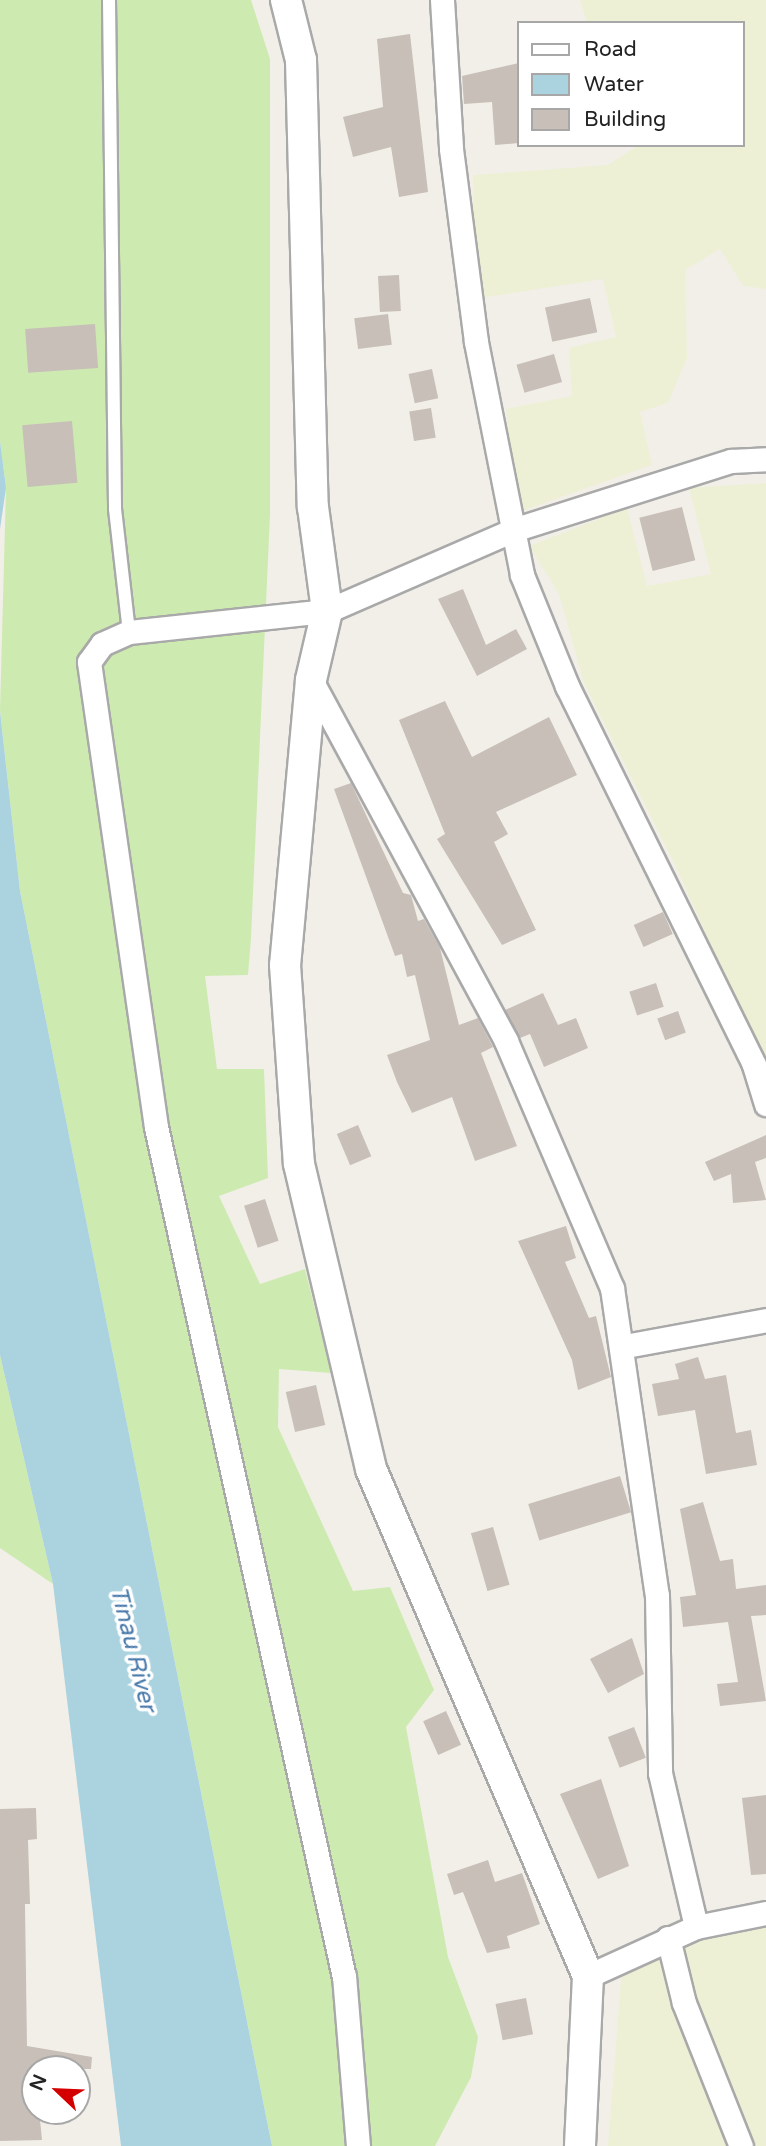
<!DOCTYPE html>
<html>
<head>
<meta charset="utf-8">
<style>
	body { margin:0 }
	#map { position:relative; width:766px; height:2146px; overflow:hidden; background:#f2efe9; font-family:"Varela Round",sans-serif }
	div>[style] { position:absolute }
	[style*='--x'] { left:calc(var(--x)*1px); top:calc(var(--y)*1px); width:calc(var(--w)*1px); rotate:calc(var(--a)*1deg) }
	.farmland>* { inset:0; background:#eef0d5 }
	.grass>* { inset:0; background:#cdebb0 }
	.water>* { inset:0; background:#aad3df }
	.building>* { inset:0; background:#c7bfb8; transform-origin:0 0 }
	.roads { filter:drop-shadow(2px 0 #a9a9a9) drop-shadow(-2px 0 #a9a9a9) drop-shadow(0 2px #a9a9a9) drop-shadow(0 -2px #a9a9a9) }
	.service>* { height:12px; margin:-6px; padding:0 6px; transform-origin:6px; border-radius:6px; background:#fff }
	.minor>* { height:23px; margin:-11.5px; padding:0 11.5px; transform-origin:11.5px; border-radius:11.5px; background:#fff }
	.tertiary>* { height:30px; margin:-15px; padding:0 15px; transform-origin:15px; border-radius:15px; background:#fff }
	span { translate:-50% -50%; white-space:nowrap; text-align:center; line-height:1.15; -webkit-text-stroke:7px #fff; paint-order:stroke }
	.water-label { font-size:24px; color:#4a7aab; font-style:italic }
	.legend { position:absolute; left:517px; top:21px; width:228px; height:126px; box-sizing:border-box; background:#fff; border:2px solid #a7a7a7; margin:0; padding:9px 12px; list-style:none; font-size:21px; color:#222 }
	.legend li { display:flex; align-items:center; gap:14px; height:35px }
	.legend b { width:35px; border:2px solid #a7a7a7 }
	.north { position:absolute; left:21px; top:2055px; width:70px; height:70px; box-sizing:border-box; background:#fff; border:2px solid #a7a7a7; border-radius:50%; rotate:293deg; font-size:19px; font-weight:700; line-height:28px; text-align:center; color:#222 }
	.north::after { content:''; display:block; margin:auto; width:24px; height:32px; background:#d40000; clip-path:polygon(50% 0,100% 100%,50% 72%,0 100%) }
</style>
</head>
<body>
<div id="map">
	<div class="farmland">
		<div style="clip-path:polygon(580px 0,766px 0,766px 289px,743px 286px,720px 249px,685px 270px,687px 358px,668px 403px,640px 412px,652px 465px,516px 513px,506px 409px,572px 396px,569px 348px,616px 337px,603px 279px,474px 299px,473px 175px,608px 165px,639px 145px,743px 145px,743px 23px,587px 23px)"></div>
		<div style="clip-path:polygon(766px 483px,766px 1068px,676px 867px,584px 683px,559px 594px,529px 546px,627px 508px,647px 586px,711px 574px,689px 488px)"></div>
		<div style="clip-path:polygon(766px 1923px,766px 2146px,608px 2146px,622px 1968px,661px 1951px)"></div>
	</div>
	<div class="grass">
		<div style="clip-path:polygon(0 0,251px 0,270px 59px,270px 515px,251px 938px,248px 975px,205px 976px,217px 1069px,264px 1069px,268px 1178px,219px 1196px,260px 1284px,305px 1269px,331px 1373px,279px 1369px,278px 1427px,353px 1591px,390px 1587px,434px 1690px,406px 1727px,448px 1957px,478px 2037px,471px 2077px,435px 2146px,272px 2146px,20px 891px,0 710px,6px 488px,0 441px)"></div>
		<div style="clip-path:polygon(0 1355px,53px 1584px,0 1548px)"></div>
	</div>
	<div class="water">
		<div style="clip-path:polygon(0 441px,6px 488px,0 529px)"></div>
		<div style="clip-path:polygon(0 711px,20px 891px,272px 2146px,121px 2146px,53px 1584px,0 1355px)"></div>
	</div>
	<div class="building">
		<div style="clip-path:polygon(410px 34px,428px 192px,399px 197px,391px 147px,353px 157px,343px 117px,383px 107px,377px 39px)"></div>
		<div style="clip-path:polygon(519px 63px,519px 143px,495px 145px,492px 102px,464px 104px,462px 76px)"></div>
		<div style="left:399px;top:275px;width:36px;height:21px;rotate:87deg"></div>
		<div style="left:590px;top:298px;width:35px;height:46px;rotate:78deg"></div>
		<div style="left:388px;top:314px;width:31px;height:34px;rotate:83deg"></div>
		<div style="left:95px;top:324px;width:44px;height:70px;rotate:86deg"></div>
		<div style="left:554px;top:354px;width:29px;height:39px;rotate:74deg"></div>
		<div style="left:432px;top:369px;width:30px;height:24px;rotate:78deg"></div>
		<div style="left:431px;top:408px;width:30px;height:22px;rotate:81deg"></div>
		<div style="left:72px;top:421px;width:62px;height:50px;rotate:85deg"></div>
		<div style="left:682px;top:507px;width:55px;height:44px;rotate:76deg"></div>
		<div style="clip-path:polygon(463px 589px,486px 645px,516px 629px,527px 649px,477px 676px,438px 599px)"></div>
		<div style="clip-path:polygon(445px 701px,472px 757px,549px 717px,577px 775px,496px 812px,508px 834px,494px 842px,536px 930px,502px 945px,437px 839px,445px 834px,399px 720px)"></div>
		<div style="clip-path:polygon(351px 783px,403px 893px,411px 895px,418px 921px,424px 919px,440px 948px,459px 1025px,478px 1018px,493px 1047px,481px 1053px,517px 1146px,475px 1161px,452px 1097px,412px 1113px,397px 1082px,387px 1055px,430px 1040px,415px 975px,407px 977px,402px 954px,395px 956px,334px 789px)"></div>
		<div style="left:663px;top:912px;width:24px;height:32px;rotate:66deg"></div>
		<div style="left:656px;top:983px;width:25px;height:28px;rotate:72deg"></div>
		<div style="clip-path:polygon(543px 993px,558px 1025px,576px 1018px,588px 1048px,544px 1067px,530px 1034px,520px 1038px,505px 1010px)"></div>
		<div style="left:678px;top:1011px;width:23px;height:22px;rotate:70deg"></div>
		<div style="left:358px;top:1125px;width:34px;height:23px;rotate:67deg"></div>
		<div style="clip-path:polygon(766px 1135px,766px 1158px,755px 1162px,766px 1200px,733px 1203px,731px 1174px,714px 1181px,705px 1162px)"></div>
		<div style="left:265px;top:1199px;width:44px;height:22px;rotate:72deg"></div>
		<div style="clip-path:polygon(566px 1226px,576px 1258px,565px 1262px,589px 1318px,596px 1316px,611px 1377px,578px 1390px,572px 1360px,518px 1241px)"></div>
		<div style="clip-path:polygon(698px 1357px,705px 1379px,726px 1375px,736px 1433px,751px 1430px,757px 1465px,706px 1474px,695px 1410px,658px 1416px,652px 1384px,679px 1379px,675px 1364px)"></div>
		<div style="left:316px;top:1385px;width:41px;height:31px;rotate:77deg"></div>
		<div style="left:620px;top:1476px;width:38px;height:96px;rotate:73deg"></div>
		<div style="clip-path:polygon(703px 1502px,720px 1561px,733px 1559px,736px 1589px,766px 1585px,766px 1615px,751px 1616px,766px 1701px,720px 1706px,717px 1684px,738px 1682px,728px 1622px,683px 1627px,680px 1597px,696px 1595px,680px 1509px)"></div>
		<div style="left:493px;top:1527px;width:60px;height:23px;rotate:74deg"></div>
		<div style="clip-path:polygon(632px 1638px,644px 1674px,608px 1693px,590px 1659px)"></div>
		<div style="left:446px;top:1711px;width:37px;height:25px;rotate:66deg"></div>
		<div style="left:634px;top:1727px;width:33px;height:28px;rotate:69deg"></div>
		<div style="clip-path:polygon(601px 1779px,629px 1866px,598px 1879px,560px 1794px)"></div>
		<div style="clip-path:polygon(766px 1795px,766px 1874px,751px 1875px,742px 1798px)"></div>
		<div style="clip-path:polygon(36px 1808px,37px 1839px,28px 1840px,30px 1904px,25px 1904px,27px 2046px,92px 2057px,91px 2069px,35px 2069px,42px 2140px,0 2141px,0 1809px)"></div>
		<div style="clip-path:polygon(488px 1860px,495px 1882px,522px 1873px,540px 1924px,507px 1936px,510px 1948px,487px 1953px,463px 1892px,454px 1895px,447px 1874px)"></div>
		<div style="left:526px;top:1998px;width:37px;height:31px;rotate:79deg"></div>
	</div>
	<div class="roads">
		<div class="service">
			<div style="--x:109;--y:0;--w:509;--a:89.32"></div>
			<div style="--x:115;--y:509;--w:124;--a:83.5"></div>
		</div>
		<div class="minor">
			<div style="--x:442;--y:0;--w:149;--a:86.5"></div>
			<div style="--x:451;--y:149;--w:195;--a:82.6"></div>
			<div style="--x:476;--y:342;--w:237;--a:78.8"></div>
			<div style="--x:522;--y:575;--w:120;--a:67.9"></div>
			<div style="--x:567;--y:686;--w:423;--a:63.7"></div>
			<div style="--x:754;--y:1065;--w:41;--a:72.9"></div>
			<div style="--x:311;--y:680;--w:410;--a:61.6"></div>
			<div style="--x:506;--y:1041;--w:269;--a:66.8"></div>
			<div style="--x:612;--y:1288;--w:310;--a:81.7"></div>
			<div style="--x:657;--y:1595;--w:178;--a:89"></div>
			<div style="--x:660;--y:1773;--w:158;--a:76.8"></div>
			<div style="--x:625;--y:1346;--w:143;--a:-10.4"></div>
			<div style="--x:668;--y:1938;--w:67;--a:76.2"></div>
			<div style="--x:684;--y:2003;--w:154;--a:68.3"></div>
			<div style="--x:588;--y:1976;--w:119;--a:-24.4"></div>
			<div style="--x:696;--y:1927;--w:71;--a:-11.3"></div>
			<div style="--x:358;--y:2146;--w:170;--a:-94.7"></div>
			<div style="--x:344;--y:1977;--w:871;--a:-102.47"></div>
			<div style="--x:156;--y:1127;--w:470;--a:-98.2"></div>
			<div style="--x:89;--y:662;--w:22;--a:-54"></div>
			<div style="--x:102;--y:644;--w:30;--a:-24"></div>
			<div style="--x:129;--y:632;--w:199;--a:-6.1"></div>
			<div style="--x:327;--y:611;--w:203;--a:-23.5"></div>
			<div style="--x:513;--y:530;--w:229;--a:-17.6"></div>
			<div style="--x:731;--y:461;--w:35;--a:-3"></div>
		</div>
		<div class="tertiary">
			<div style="--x:286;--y:0;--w:62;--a:76"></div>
			<div style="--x:301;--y:60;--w:447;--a:88.5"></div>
			<div style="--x:313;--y:507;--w:105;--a:82.3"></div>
			<div style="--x:327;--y:611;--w:71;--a:103.1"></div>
			<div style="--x:311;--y:680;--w:286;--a:95.2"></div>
			<div style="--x:285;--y:965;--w:199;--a:86"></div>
			<div style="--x:299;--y:1164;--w:313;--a:76.7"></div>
			<div style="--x:371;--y:1469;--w:551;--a:66.83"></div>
			<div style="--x:588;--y:1976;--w:170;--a:92.7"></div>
		</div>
	</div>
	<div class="water-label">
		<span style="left:133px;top:1649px;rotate:76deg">Tinau River</span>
	</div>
	<ul class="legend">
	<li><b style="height:9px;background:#fff"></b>Road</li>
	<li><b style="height:19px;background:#aad3df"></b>Water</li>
	<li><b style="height:19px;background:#c7bfb8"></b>Building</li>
	</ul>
	<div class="north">N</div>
</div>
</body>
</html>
